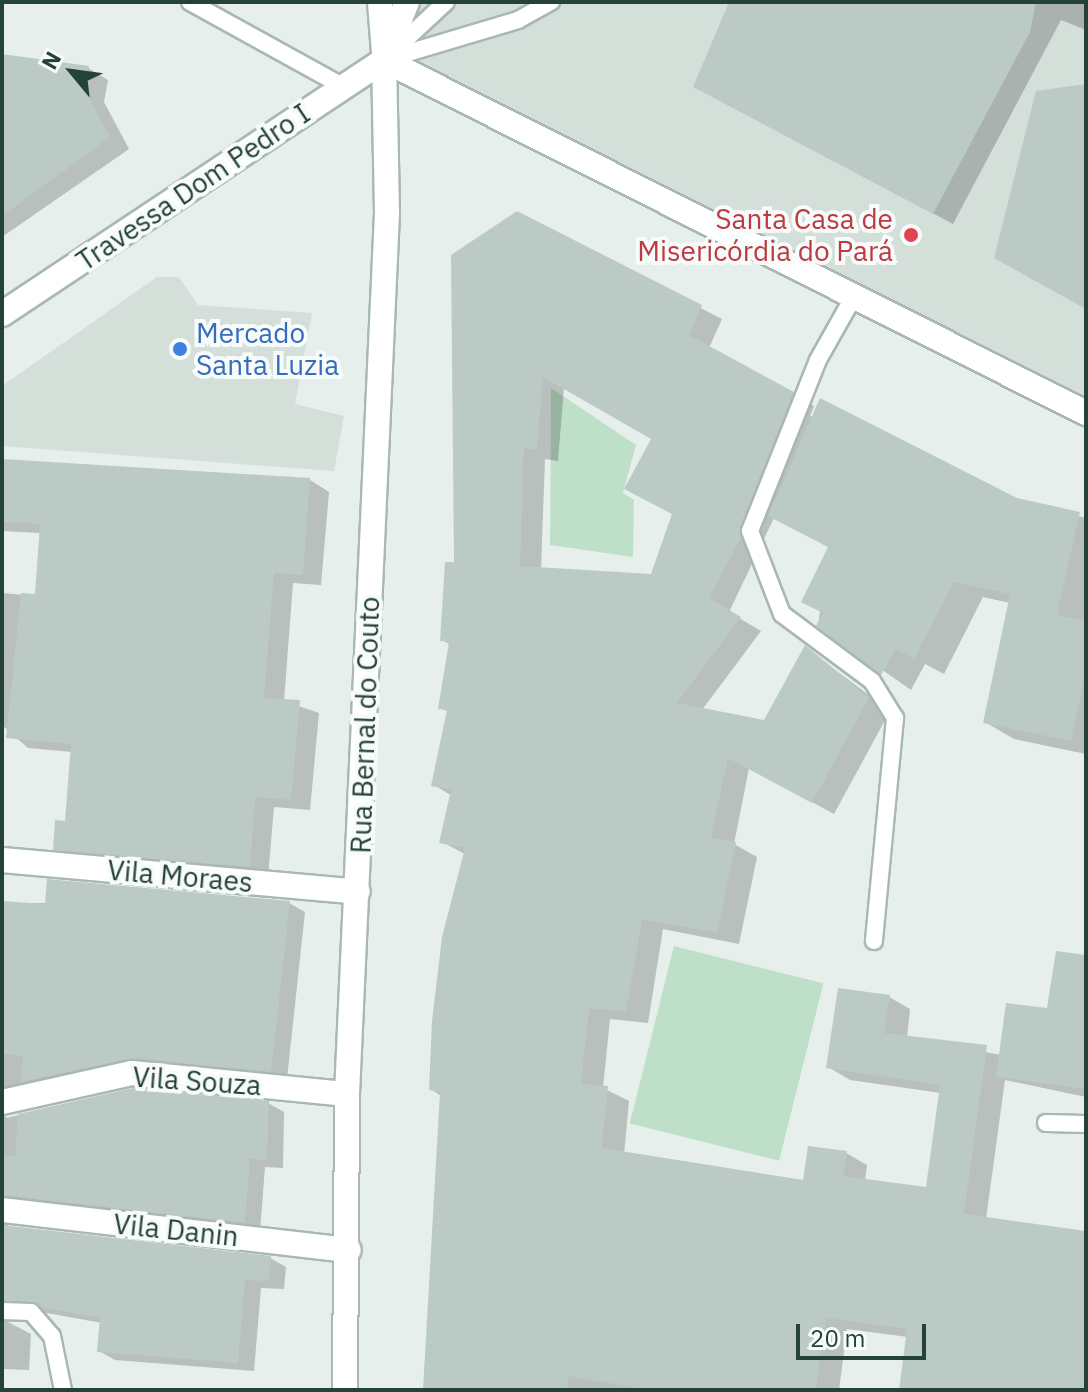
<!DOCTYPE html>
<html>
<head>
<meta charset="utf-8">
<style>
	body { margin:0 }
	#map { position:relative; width:1088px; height:1392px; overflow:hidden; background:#e6efeb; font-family:"IBM Plex Sans",sans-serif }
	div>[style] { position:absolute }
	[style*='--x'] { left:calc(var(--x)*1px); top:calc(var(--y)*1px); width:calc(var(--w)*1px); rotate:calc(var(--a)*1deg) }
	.built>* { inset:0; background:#d4dfda }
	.green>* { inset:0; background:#bfe0c8; transform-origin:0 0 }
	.shadow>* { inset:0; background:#0003 }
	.building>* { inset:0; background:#bbcac4 }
	.roads { filter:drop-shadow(2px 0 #a8b8b2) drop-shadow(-2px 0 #a8b8b2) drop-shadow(0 2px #a8b8b2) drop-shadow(0 -2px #a8b8b2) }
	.service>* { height:16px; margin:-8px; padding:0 8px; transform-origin:8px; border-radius:8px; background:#fff }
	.minor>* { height:24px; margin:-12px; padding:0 12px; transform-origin:12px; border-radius:12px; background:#fff }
	.tertiary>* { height:24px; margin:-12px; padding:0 12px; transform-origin:12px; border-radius:12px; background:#fff }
	.dots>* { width:22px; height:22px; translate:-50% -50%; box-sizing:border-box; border:4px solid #f7fbf9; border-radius:50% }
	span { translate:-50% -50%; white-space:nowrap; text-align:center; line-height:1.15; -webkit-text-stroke:8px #f7fbf9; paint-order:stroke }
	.street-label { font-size:28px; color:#24423a }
	.health-label { font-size:28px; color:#be3a42 }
	.right { translate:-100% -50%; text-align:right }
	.shop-label { font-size:28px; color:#366cbe }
	.left { translate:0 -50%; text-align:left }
	.frame { position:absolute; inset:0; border:4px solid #24423a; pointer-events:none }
	.north { position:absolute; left:32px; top:32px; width:80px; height:80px; -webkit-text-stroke:6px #f7fbf9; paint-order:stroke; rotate:299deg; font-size:22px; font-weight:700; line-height:32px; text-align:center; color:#24423a }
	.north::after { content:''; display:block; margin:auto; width:28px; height:36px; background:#24423a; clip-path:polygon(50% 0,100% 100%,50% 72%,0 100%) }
	.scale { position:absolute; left:796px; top:1324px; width:130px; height:36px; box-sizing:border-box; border:4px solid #24423a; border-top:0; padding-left:10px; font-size:24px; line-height:28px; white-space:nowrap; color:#24423a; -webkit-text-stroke:6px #f7fbf9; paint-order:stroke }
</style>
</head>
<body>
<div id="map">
	<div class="built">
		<div style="clip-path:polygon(400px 2px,1086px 2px,1086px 410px,384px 60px)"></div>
		<div style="clip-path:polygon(157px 277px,179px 277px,198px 305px,312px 313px,295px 404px,344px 416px,334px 471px,2px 446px,2px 386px)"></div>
	</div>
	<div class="green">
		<div style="clip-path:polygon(551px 388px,636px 445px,623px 493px,634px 500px,633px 557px,550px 545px)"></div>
		<div style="left:674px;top:946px;width:154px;height:183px;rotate:14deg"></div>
	</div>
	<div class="shadow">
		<div style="clip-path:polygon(730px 2px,1086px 2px,1086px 30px,1061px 20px,953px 224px,715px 97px)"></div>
		<div style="clip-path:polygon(2px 56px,88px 68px,108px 80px,104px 102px,129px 149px,2px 237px)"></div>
		<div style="clip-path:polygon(evenodd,517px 213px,722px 319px,709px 348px,814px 406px,810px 416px,1016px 500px,1086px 518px,1086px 754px,1014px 739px,985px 722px,1010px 603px,983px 597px,944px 674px,925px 664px,911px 690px,818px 625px,830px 548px,774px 518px,729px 612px,761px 631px,702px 710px,765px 722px,806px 648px,890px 711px,834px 814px,749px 768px,734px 844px,757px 857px,739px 944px,663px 929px,648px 1023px,610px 1019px,603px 1088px,629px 1101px,624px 1154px,805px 1182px,846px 1153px,867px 1165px,865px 1181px,928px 1189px,941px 1093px,850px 1080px,828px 1067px,889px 997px,910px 1009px,907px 1038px,1001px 1055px,1049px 1011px,1086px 956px,1086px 1097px,1005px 1080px,986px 1219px,1086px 1232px,1086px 1390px,901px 1390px,908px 1337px,847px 1329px,839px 1390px,425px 1390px,441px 1096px,431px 1089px,465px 854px,442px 842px,452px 796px,434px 785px,449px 712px,441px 708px,451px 645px,442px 640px,517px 213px,564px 387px,654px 438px,674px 514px,652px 577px,541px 570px,545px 459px,558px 461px,564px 387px)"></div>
		<div style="clip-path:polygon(2px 463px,310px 480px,329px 492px,321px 585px,293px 583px,284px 701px,319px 713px,310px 810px,274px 807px,268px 877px,74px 860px,55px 848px,67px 823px,72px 752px,28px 748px,2px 725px,2px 593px,37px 596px,41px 533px,2px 531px)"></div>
		<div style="clip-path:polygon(2px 903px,289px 903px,305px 912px,287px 1079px,146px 1066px,3px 1108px,6px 1118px,133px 1090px,268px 1103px,284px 1112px,283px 1168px,265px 1167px,260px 1231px,2px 1217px)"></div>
		<div style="clip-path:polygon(2px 1217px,10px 1228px,270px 1258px,286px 1267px,284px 1289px,261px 1288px,254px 1371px,115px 1360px,99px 1351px,102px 1323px,19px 1308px,6px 1321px,31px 1334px,29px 1370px,2px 1369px)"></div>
	</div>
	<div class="building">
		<div style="clip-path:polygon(729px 2px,1036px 2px,1030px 32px,933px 214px,693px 87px)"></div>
		<div style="clip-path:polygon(2px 54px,89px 66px,85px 90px,110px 137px,2px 216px)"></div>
		<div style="clip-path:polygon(1086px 84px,1086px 309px,994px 258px,1036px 91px)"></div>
		<div style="clip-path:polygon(evenodd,517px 211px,702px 305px,689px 335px,794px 392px,741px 538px,709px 598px,741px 617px,677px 703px,764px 720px,805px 645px,869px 698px,812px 803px,728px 758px,711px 838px,736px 842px,717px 933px,642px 919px,626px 1012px,589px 1008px,581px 1084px,608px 1086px,602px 1148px,803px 1180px,808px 1146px,847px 1151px,843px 1176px,926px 1187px,940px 1085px,826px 1068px,838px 988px,890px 995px,884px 1033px,987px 1045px,964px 1214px,1086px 1231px,1086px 1390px,899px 1390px,907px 1329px,826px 1318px,816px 1390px,650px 1390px,568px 1376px,567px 1390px,423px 1390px,440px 1092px,429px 1090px,432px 1021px,442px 937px,465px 848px,439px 843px,451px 790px,431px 786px,447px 710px,438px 709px,449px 642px,440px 641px,445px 562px,454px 562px,451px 255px,517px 211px,543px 377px,651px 439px,624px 489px,672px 514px,651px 574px,520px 566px,524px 448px,537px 450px,543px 377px)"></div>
		<div style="clip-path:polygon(820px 398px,1017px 498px,1080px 512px,1057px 615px,1086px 621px,1086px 670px,1071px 741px,983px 723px,1010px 594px,954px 582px,914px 659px,896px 649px,881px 675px,816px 626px,823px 613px,801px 602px,828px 547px,768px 516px)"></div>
		<div style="clip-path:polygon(2px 459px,310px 478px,303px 575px,274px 573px,264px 698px,300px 700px,291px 800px,255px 797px,250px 867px,53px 850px,55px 820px,65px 821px,71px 744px,6px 738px,21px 593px,35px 594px,40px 524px,2px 522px)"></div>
		<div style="clip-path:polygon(47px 879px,290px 901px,271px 1072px,133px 1058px,21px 1082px,23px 1056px,2px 1054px,2px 901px,45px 904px)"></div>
		<div style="clip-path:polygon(1056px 951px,1086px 955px,1086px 1089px,996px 1077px,1006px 1003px,1047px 1008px)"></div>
		<div style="clip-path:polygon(133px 1088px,269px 1101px,267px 1160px,250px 1159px,245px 1223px,2px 1195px,2px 1155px,15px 1156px,18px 1114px)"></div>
		<div style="clip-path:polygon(2px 1225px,271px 1256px,269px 1281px,245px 1280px,238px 1363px,97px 1352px,100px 1318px,2px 1300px)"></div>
	</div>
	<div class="roads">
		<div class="service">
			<div style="--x:190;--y:2;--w:176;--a:28.9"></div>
			<div style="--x:388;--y:56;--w:79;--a:-43"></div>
			<div style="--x:384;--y:60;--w:140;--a:-16.6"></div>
			<div style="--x:518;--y:20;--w:38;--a:-29"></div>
			<div style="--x:854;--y:296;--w:73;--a:119.4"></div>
			<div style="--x:818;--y:360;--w:184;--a:111.7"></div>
			<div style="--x:750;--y:531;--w:89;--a:68.9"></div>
			<div style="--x:782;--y:614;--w:112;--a:36.7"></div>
			<div style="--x:872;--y:681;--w:44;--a:58.1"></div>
			<div style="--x:895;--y:718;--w:224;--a:95.4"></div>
			<div style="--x:1046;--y:1123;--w:40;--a:1.4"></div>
			<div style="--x:2;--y:1311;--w:29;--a:2"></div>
			<div style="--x:31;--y:1312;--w:32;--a:49"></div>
			<div style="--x:52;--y:1336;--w:55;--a:78.5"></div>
		</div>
		<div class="minor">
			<div style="--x:2;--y:860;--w:357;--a:5.1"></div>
			<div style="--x:2;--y:1102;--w:133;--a:-12.6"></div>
			<div style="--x:132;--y:1073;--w:216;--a:5.6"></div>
			<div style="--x:2;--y:1210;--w:349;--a:6.6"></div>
			<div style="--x:345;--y:1390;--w:296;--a:-89.6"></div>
			<div style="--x:347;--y:1094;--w:882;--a:-87.4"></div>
			<div style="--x:387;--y:213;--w:153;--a:-91.1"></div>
		</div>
		<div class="tertiary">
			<div style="--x:380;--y:2;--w:51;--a:85.5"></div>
			<div style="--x:384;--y:60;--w:786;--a:26.7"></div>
			<div style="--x:384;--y:60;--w:62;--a:-68.4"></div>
			<div style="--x:2;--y:314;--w:459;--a:-33.6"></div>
		</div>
	</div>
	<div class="dots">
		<div style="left:911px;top:235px;background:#e0444e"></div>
		<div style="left:180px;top:349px;background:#3f7fe0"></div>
	</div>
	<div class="street-label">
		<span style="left:193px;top:187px;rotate:-34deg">Travessa Dom Pedro I</span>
		<span style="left:365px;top:725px;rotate:-88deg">Rua Bernal do Couto</span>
		<span style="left:180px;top:876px;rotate:5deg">Vila Moraes</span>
		<span style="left:197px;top:1081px;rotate:4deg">Vila Souza</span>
		<span style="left:176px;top:1230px;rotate:6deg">Vila Danin</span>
	</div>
	<div class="health-label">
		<span class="right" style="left:893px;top:235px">Santa Casa de<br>Misericórdia do Pará</span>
	</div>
	<div class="shop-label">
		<span class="left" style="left:196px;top:349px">Mercado<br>Santa Luzia</span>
	</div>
	<div class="frame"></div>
	<div class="north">N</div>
	<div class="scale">20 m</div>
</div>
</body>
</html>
